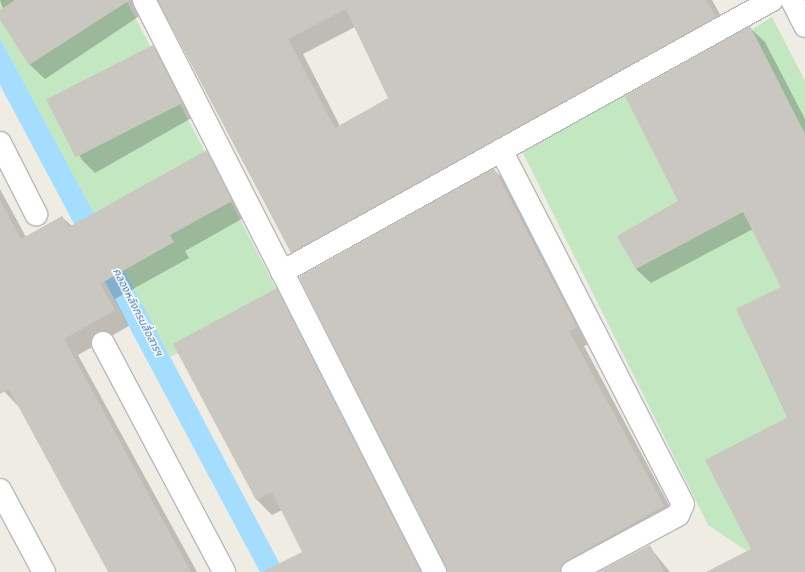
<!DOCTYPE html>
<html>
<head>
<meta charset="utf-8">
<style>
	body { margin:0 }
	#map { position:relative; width:805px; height:572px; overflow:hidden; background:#efece4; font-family:"IBM Plex Sans","Noto Sans Thai",sans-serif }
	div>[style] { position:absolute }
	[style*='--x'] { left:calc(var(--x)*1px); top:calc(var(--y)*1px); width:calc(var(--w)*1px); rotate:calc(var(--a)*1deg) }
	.green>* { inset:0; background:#c3e7c1 }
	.water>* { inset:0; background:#a4ddff }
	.shadow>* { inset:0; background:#0003 }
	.building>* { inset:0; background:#cac7c1; transform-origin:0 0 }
	.roads { filter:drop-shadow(1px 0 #b7babe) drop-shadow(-1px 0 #b7babe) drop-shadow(0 1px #b7babe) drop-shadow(0 -1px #b7babe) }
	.minor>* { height:22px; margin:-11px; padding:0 11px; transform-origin:11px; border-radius:11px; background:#fff }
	span { translate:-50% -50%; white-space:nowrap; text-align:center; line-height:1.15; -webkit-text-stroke:3px #fff; paint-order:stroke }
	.water-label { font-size:11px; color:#3d79aa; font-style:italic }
</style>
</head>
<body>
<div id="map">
	<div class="green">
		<div style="clip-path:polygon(0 0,126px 0,282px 300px,170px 357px,0 38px)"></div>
		<div style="clip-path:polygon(772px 17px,805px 81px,805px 160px,742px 36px)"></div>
		<div style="clip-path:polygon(659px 78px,805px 281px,778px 572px,708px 525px,521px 149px)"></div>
	</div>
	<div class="water">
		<div style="clip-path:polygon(0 38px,130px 281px,284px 572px,260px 572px,0 85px)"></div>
	</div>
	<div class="shadow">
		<div style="clip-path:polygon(evenodd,0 0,712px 0,730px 32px,306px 267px,291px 252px,159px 3px,45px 79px,30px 65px,0 18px,3px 9px,0 0,355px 27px,389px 99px,340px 126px,303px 54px,355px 27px)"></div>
		<div style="clip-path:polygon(750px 28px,765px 42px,805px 119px,805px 572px,740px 572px,752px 549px,788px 418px,737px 310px,782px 288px,753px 229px,651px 283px,636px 269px,680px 202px)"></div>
		<div style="clip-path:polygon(153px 47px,166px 60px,195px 116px,95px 173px,82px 160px,51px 106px)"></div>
		<div style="clip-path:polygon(206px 152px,222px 167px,247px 216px,185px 251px,189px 258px,115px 299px,129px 326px,78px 355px,197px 572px,109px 572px,19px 407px,0 387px,0 189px,26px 237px,62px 217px,72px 226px)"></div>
		<div style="clip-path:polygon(494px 170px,510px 185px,592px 342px,584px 346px,678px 522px,589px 572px,448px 572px)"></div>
		<div style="clip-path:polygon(276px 289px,292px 305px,428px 572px,289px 572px,303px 552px,282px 510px,272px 515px,257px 500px,174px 344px)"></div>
		<div style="clip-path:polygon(649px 546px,670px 572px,600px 572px)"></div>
	</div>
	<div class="building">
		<div style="clip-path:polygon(15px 0,130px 0,29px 65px,0 20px,0 10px)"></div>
		<div style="clip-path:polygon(evenodd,158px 0,706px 0,716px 17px,291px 253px,158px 0,346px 9px,388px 98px,335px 128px,288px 39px,346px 9px)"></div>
		<div style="clip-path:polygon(750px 26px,805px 134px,805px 572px,706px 572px,751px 549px,705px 460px,788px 417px,736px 309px,781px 287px,743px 212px,636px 269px,617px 236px,678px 201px,625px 96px)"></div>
		<div style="left:153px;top:45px;width:65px;height:120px;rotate:63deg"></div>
		<div style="clip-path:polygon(207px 150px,232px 201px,170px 235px,174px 242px,100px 284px,115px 310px,64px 339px,191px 572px,108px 572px,9px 389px,0 394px,0 200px,21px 239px,62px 216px,69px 227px)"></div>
		<div style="clip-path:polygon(494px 168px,577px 327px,569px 331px,664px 506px,566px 561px,560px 572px,447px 572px,299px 277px)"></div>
		<div style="clip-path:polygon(277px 288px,421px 572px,262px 572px,302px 552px,272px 492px,256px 500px,173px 344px)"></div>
		<div style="clip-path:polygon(650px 545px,664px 572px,598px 572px)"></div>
	</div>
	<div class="roads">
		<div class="minor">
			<div style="--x:144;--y:0;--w:642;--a:63.04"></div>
			<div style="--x:792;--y:0;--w:29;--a:63"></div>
			<div style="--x:0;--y:143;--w:80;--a:63.1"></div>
			<div style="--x:501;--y:150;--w:398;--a:62.8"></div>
			<div style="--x:683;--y:504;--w:12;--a:114"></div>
			<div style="--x:678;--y:515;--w:120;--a:151.7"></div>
			<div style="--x:282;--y:272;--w:560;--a:-29.03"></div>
			<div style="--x:103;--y:343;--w:259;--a:62.1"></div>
			<div style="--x:0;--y:490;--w:93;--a:61.8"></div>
		</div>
	</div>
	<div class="water-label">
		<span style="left:138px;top:312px;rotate:63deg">คลองหลังกรมสื่อสารฯ</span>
	</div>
</div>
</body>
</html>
